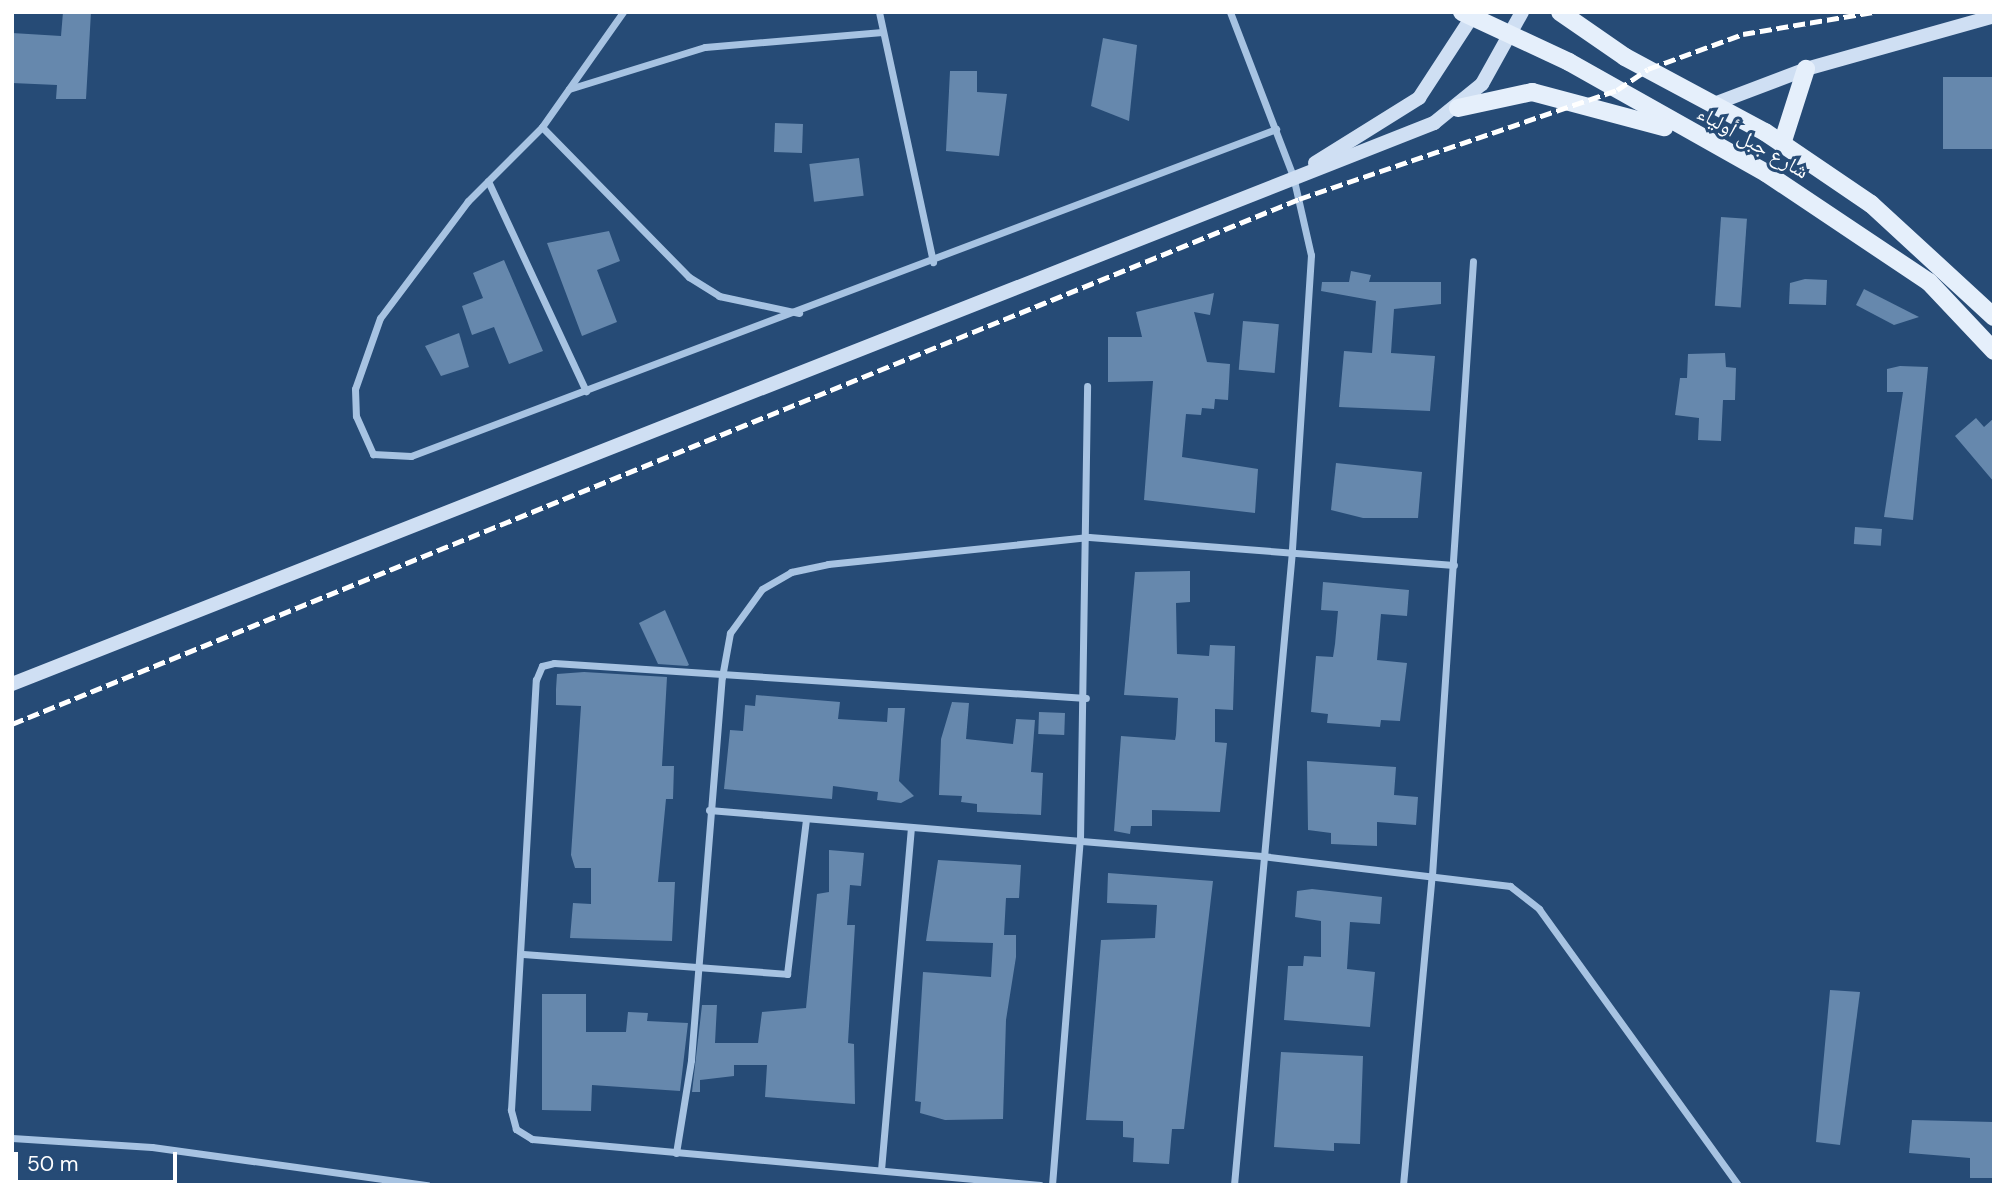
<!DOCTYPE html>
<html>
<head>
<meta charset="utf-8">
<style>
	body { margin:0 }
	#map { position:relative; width:2006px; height:1197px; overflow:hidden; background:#264b76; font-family:"DM Sans","Noto Naskh Arabic",sans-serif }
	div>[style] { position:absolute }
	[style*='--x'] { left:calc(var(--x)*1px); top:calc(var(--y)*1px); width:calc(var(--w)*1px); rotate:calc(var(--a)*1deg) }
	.building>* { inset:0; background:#6688ad; transform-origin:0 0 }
	.street>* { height:7px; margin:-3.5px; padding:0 3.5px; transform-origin:3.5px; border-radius:3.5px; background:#a7c3e2 }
	.secondary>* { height:14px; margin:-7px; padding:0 7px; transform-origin:7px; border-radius:7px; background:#cfdff3 }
	.primary>* { height:18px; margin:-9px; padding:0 9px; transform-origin:9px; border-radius:9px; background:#e5effb }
	.rail>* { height:5px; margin-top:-2.5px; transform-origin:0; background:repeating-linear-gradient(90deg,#fff 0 12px,transparent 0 17px) }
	span { translate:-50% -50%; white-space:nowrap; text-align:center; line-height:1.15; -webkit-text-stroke:6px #264b76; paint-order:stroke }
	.street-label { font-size:21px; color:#fff }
	.frame { position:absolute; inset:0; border:14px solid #fff; pointer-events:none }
	.scale { position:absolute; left:14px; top:1152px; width:163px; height:32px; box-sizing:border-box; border:4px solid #fff; border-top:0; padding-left:9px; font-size:21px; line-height:24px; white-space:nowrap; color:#fff; -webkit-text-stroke:5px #264b76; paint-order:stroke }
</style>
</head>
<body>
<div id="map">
	<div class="building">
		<div style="clip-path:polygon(63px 12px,91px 12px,86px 99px,56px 99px,57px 85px,12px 83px,12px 33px,61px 36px)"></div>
		<div style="clip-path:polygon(1103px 38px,1137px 45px,1129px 121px,1091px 106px)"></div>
		<div style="clip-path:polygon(950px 71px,977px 71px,977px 92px,1007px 94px,999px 156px,946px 151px)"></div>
		<div style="left:1994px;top:77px;width:72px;height:51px;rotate:90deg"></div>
		<div style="left:775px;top:123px;width:28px;height:29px;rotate:2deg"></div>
		<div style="left:859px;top:158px;width:38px;height:50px;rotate:83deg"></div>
		<div style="left:1721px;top:217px;width:26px;height:89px;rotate:4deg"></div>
		<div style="clip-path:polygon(609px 231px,620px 261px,597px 270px,617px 322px,582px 336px,547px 243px)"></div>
		<div style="clip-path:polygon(504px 260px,543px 351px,509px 364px,494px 327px,472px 335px,462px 306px,483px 298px,473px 273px)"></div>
		<div style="clip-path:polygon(1351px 271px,1371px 275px,1369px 282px,1441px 282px,1441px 304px,1394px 309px,1391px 353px,1435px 356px,1430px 411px,1339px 407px,1344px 351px,1372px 353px,1376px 301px,1321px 291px,1322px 282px,1349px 282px)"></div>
		<div style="clip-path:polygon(1805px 279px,1827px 280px,1826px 305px,1789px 304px,1790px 283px)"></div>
		<div style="clip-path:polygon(1864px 289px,1919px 317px,1894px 325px,1856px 305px)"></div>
		<div style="clip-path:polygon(1214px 293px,1210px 315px,1194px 312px,1207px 362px,1230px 364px,1228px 400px,1215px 399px,1214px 409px,1202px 408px,1201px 415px,1186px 414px,1182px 457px,1258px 469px,1255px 513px,1144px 500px,1153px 381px,1108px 382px,1108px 337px,1142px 337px,1136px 312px)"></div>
		<div style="left:1243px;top:321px;width:36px;height:49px;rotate:5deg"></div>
		<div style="clip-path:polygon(459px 333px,469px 367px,441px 376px,425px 346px)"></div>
		<div style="clip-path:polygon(1725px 353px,1726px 367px,1736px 368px,1735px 400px,1723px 400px,1721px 441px,1698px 440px,1699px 418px,1675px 415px,1680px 378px,1687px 378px,1688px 354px)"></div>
		<div style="clip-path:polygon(1900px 366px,1928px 367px,1913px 520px,1884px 517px,1903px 392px,1887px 392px,1887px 369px)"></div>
		<div style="clip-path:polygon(1976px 418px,1984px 427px,1994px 418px,1994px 482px,1955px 436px)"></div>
		<div style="clip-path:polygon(1336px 463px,1422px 472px,1418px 518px,1363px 518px,1331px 510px)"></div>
		<div style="left:1855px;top:527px;width:27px;height:17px;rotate:4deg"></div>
		<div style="clip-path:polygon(1190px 571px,1190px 602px,1176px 603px,1177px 654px,1209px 656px,1210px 645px,1235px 646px,1233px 710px,1215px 709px,1215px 742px,1227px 743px,1220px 812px,1152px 810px,1152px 826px,1131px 826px,1130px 834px,1114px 831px,1121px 736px,1175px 740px,1176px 735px,1178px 698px,1124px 695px,1135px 572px)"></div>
		<div style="clip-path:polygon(1323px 582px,1409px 590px,1407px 616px,1381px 614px,1377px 660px,1407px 663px,1400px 721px,1381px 720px,1380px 727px,1327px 723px,1328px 714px,1311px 712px,1316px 656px,1333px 657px,1335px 644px,1338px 611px,1321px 610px)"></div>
		<div style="clip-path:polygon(665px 610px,689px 665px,687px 666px,658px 664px,639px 623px)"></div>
		<div style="clip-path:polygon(584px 672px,667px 677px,662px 766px,674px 766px,673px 799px,666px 799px,658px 882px,675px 882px,672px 941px,570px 938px,573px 903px,591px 904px,591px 868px,575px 868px,571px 855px,581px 706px,556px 705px,556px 689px,557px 674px)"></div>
		<div style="clip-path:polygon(756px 695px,840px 702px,838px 719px,887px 722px,888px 708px,905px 708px,899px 781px,914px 796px,901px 803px,877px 800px,878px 792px,833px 786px,832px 799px,724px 789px,730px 730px,743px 731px,745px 705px,755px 706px)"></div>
		<div style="clip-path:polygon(952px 702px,969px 703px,966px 739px,1013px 744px,1016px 719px,1035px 720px,1031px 772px,1043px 773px,1041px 815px,977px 812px,977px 804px,961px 802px,962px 796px,939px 795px,941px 739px)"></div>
		<div style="left:1039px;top:712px;width:26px;height:22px;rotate:2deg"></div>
		<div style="clip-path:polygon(1307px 761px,1396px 767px,1394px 795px,1418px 797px,1416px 825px,1377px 822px,1377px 846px,1331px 844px,1331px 833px,1308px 830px)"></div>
		<div style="clip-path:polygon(829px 850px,864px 853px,861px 886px,850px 885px,847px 925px,855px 925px,848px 1043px,854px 1044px,855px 1104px,765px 1097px,767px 1065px,734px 1065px,734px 1076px,700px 1080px,700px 1092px,692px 1092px,702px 1005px,717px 1005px,715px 1043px,758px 1043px,762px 1012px,806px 1008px,817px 894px,829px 892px)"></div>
		<div style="clip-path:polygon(938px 860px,1021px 865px,1019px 898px,1006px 898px,1004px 935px,1016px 935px,1016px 957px,1006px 1020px,1003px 1119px,945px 1120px,920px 1113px,921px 1102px,915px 1101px,923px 972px,991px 977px,993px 943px,926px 941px)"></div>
		<div style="clip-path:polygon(1108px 873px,1213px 881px,1184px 1129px,1172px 1129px,1169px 1164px,1133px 1162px,1134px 1138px,1123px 1137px,1123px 1121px,1086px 1120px,1101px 940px,1155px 938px,1157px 905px,1107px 903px)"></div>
		<div style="clip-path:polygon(1312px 889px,1382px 897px,1380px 924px,1350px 922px,1347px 969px,1375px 972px,1370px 1027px,1284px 1020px,1288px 966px,1303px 966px,1304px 956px,1321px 957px,1321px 921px,1295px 917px,1297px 891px)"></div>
		<div style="clip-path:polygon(1830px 990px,1860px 992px,1840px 1145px,1816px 1142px)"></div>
		<div style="clip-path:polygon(542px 994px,586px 994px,586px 1032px,626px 1032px,628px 1012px,648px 1013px,647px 1021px,688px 1023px,680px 1091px,592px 1085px,591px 1111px,542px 1110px)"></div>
		<div style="clip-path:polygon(1281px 1052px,1363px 1056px,1360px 1144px,1334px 1143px,1334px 1151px,1274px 1147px)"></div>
		<div style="clip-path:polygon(1912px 1120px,1994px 1122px,1994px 1178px,1970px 1178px,1970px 1158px,1909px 1153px)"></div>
	</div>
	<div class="street">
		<div style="--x:623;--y:12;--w:141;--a:125.2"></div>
		<div style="--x:542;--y:127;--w:105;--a:135"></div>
		<div style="--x:468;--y:201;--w:146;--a:126.9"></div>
		<div style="--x:380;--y:318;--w:75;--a:109.4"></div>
		<div style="--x:355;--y:389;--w:27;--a:88"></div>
		<div style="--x:356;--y:416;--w:42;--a:65.9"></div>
		<div style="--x:373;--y:454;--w:38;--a:3"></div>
		<div style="--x:411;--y:456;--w:925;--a:-20.71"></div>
		<div style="--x:879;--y:12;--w:256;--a:77.8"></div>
		<div style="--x:1230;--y:12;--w:176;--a:69"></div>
		<div style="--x:1293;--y:176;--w:81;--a:77.2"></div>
		<div style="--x:1311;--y:255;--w:297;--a:93.7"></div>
		<div style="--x:1292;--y:551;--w:637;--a:95.23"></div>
		<div style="--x:569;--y:89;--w:142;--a:-17.2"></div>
		<div style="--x:705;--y:47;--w:178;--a:-4.8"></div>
		<div style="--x:542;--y:127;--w:210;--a:45.6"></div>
		<div style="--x:689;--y:277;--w:36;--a:32"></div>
		<div style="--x:719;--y:296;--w:82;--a:12"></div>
		<div style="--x:488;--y:181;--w:232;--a:65"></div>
		<div style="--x:709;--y:810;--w:555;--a:4.76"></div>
		<div style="--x:1262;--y:856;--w:250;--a:6.9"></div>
		<div style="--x:1510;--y:886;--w:37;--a:38"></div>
		<div style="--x:1539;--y:909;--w:340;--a:54.2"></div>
		<div style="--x:523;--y:954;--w:265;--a:4.3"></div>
		<div style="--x:787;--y:974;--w:156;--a:-83"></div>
		<div style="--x:12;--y:1138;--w:140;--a:3.7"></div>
		<div style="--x:152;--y:1147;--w:278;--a:7.9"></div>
		<div style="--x:676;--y:1153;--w:94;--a:-80.8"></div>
		<div style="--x:691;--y:1060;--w:384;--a:-85.4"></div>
		<div style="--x:722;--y:677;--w:45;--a:-79.7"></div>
		<div style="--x:730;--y:633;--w:54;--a:-54"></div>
		<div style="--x:762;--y:589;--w:34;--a:-30"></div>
		<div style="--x:791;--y:572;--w:38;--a:-12"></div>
		<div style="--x:828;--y:564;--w:262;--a:-5.9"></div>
		<div style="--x:1089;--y:537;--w:366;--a:4.4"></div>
		<div style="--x:881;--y:1170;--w:344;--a:-85"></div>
		<div style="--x:1040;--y:1185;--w:510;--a:-174.83"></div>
		<div style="--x:532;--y:1139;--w:19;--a:-148"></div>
		<div style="--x:516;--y:1129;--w:20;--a:-105"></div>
		<div style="--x:511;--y:1110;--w:431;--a:-86.7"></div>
		<div style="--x:536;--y:680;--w:15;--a:-67"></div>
		<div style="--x:542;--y:666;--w:12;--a:-14"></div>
		<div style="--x:554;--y:663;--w:533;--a:3.76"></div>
		<div style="--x:1052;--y:1185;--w:347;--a:-85.4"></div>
		<div style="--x:1080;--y:839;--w:453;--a:-89.1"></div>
		<div style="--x:1403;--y:1185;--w:311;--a:-84.7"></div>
		<div style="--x:1432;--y:875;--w:615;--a:-86.18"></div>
	</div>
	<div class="secondary">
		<div style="--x:1714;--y:104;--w:98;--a:-20.8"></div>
		<div style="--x:1806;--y:69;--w:195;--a:-15.7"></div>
		<div style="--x:1315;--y:163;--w:123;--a:-32"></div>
		<div style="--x:1419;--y:98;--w:103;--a:-56.9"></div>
		<div style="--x:12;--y:684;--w:1529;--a:-21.53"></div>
		<div style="--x:1434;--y:123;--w:62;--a:-39.1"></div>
		<div style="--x:1482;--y:84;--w:82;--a:-60.9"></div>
	</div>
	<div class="primary">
		<div style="--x:1462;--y:12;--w:118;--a:25"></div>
		<div style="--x:1569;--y:62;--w:226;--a:29.4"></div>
		<div style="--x:1766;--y:173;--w:196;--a:33.8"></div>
		<div style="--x:1929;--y:282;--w:95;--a:46.7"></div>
		<div style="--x:1560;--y:12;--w:79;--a:34.7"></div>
		<div style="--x:1625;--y:57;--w:159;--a:28.2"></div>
		<div style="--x:1765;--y:132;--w:128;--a:34.2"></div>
		<div style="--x:1871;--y:204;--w:167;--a:42.6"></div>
		<div style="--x:1458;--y:108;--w:76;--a:-12.2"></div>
		<div style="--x:1532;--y:92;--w:137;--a:14.9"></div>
		<div style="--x:1782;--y:144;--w:79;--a:-72.3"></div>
	</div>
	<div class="rail">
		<div style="--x:12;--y:724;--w:1390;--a:-22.19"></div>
		<div style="--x:1299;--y:199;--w:336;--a:-18.9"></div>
		<div style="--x:1617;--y:90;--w:37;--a:-34"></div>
		<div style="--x:1648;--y:69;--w:101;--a:-20.2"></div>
		<div style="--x:1743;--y:34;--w:132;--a:-9.6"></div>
	</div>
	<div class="street-label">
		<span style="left:1753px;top:142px;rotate:30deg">شارع جبل أولياء</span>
	</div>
	<div class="frame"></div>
	<div class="scale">50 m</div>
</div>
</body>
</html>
